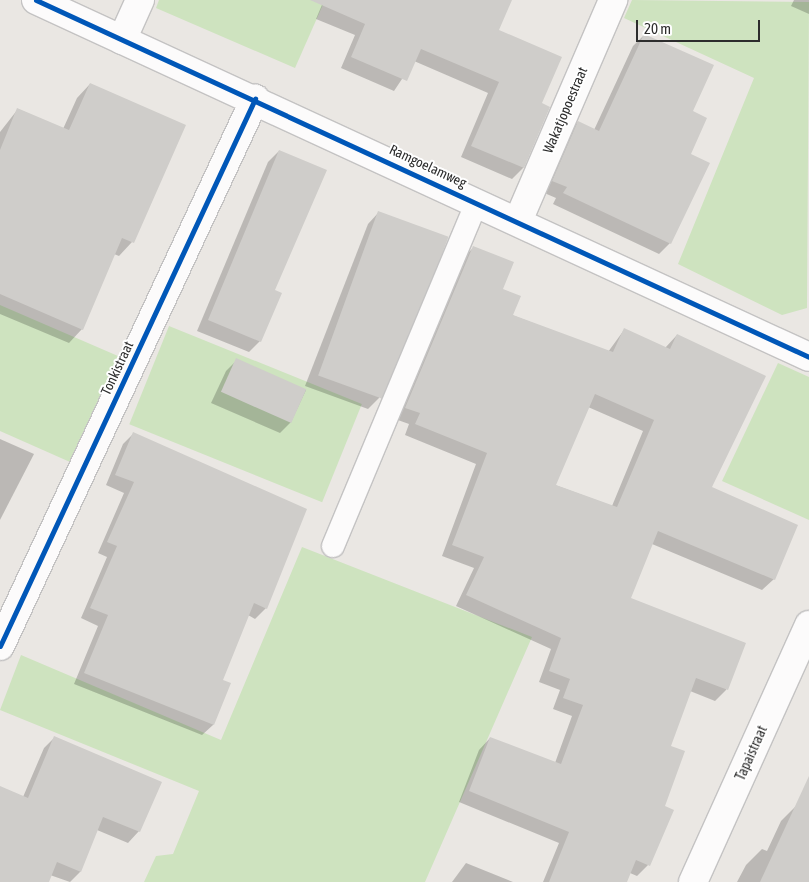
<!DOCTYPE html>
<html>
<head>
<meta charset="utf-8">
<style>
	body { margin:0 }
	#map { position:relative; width:809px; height:882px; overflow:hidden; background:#eae7e3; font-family:"Asap Condensed",sans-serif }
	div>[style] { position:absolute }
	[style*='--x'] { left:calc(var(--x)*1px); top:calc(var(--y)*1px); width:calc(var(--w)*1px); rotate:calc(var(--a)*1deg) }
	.green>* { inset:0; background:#cee3bf; transform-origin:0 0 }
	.shadow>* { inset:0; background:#0003 }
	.building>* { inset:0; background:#cfcdca; transform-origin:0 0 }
	.roads { filter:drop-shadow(1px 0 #c4c3c3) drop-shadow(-1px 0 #c4c3c3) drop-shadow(0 1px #c4c3c3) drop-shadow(0 -1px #c4c3c3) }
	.lane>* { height:22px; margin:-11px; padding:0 11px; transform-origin:11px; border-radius:11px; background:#fcfbfb }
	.street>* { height:28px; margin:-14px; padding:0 14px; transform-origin:14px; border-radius:14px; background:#fcfbfb }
	.cycleway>* { height:5px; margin:-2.5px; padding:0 2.5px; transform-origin:2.5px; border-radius:2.5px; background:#0057b8 }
	span { translate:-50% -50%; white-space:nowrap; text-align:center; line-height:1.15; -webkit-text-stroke:4px #fff; paint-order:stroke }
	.street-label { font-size:14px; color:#2d2d2d }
	.scale { position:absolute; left:636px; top:20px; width:124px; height:22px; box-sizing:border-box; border:2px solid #2d2d2d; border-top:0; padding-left:6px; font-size:15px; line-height:18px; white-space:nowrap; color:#2d2d2d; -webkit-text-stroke:4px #fff; paint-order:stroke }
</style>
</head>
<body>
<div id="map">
	<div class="green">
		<div style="clip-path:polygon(159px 0,325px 0,295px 68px,156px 8px)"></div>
		<div style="clip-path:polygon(632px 0,809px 2px,807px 308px,782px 315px,678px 264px,754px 78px,624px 18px)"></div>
		<div style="clip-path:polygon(0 305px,118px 356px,70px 462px,0 431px)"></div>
		<div style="left:169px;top:326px;width:208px;height:106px;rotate:22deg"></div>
		<div style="clip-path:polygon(778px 363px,809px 377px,809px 520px,722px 481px)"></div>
		<div style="clip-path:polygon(302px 547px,532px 637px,425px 882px,144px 882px,156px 856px,173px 854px,199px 791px,0 710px,21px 655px,221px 740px)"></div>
	</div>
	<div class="shadow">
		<div style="clip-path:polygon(324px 0,510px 0,497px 31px,540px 104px,548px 108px,523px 168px,512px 179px,461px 157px,488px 93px,414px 61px,394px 91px,341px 68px,355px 35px,316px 19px)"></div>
		<div style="clip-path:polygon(794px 0,809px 0,809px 14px,791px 6px)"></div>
		<div style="clip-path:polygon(644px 35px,691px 112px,689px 155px,670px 243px,659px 254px,553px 204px,556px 198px,542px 192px,567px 133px,578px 122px,594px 130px,633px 46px)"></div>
		<div style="clip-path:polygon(90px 84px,132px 242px,119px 256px,114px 254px,82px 329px,69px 343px,0 314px,0 132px,18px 109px,63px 129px,77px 98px)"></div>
		<div style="clip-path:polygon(279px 151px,274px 291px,260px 341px,249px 352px,197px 331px,268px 162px)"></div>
		<div style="clip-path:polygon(379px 212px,447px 238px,379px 398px,368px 409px,305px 386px,368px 224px)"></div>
		<div style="clip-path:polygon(evenodd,473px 248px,502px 289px,512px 315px,608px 352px,624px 330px,665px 348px,677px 335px,710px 487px,774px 579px,762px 590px,652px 544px,629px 599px,744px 643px,726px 690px,715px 701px,690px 691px,669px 747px,663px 806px,648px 865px,637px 876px,630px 873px,626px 882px,543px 882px,559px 843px,459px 802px,479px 750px,490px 738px,555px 763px,572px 716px,553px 709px,560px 690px,539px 682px,551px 649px,456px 606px,474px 568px,442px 556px,476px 464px,405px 435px,409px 424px,395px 419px,462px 259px,473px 248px,588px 407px,643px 431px,612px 506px,555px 485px,588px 407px)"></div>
		<div style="clip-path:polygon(237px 360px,306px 390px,291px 422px,280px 433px,211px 403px,226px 371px)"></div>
		<div style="clip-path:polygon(133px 434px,266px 608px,255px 619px,248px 615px,221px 680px,229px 683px,213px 725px,202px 735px,74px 684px,98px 626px,81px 618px,107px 557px,98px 553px,124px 493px,106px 485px,123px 444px)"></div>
		<div style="clip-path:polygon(0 439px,34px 454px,0 520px)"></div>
		<div style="clip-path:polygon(55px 737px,139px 831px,128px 843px,97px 830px,80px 872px,70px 882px,50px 875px,47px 882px,0 882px,0 788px,23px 797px,44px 748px)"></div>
		<div style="clip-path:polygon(809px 781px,809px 882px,737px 882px,746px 865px,762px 849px,767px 851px,781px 821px,797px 805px)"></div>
		<div style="clip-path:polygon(466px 863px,513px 882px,452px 882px)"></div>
	</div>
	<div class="building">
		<div style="clip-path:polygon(310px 0,512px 0,499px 30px,562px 57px,542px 103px,550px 107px,524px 168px,471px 146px,499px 82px,421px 49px,407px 81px,351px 57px,365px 24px)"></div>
		<div style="clip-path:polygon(644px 34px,714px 65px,693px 111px,707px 118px,691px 154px,710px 163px,671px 244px,563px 193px,567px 187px,552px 181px,578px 121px,599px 131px)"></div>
		<div style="clip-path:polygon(90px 83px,186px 125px,134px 243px,122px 238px,83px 330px,0 294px,0 150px,17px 108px,69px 130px)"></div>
		<div style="clip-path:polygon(279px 150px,327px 170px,275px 290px,282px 293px,261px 342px,208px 320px)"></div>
		<div style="left:378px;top:211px;width:75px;height:175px;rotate:20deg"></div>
		<div style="clip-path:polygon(evenodd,473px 246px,514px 262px,503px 289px,521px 296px,513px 315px,613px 352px,624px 328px,670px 349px,677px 334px,766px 376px,712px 487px,798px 525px,775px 580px,658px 531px,631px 598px,746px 643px,728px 690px,696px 678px,671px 746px,685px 751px,665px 806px,674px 810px,650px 866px,636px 860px,627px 882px,549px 882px,569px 832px,469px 791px,490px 737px,561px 764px,583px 705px,563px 698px,570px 679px,549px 671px,561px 638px,466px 595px,484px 557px,452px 545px,487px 453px,415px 424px,420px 413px,405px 408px,473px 246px,595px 394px,654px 420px,617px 507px,556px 485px,595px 394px)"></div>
		<div style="left:236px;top:358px;width:77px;height:37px;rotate:24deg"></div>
		<div style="clip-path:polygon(133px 432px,307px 509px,267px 609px,254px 603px,223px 680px,231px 683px,214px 725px,84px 673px,108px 615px,90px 608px,117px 546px,107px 542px,134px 482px,115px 475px)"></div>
		<div style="clip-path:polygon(54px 736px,162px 782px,140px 832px,103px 817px,81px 872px,57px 862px,49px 882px,0 882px,0 786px,28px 798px)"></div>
		<div style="clip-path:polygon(809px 776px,809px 882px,760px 882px)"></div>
	</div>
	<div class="roads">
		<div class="lane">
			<div style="--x:333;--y:546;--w:373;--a:-67.3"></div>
		</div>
		<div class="street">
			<div style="--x:36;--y:0;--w:851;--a:24.79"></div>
			<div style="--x:122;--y:40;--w:44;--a:-65.8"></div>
			<div style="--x:518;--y:221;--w:241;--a:-66.7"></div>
			<div style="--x:0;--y:646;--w:604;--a:-65.01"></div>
			<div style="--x:693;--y:882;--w:282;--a:-65.7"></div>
		</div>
	</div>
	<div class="cycleway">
		<div style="--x:36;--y:0;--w:851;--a:24.79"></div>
		<div style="--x:0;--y:646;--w:604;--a:-65.01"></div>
	</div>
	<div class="street-label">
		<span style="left:565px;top:110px;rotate:-67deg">Wakatjopoestraat</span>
		<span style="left:428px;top:166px;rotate:25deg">Ramgoelamweg</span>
		<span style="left:117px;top:368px;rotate:-65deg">Tonkistraat</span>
		<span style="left:751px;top:753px;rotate:-66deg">Tapaistraat</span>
	</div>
	<div class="scale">20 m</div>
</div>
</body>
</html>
